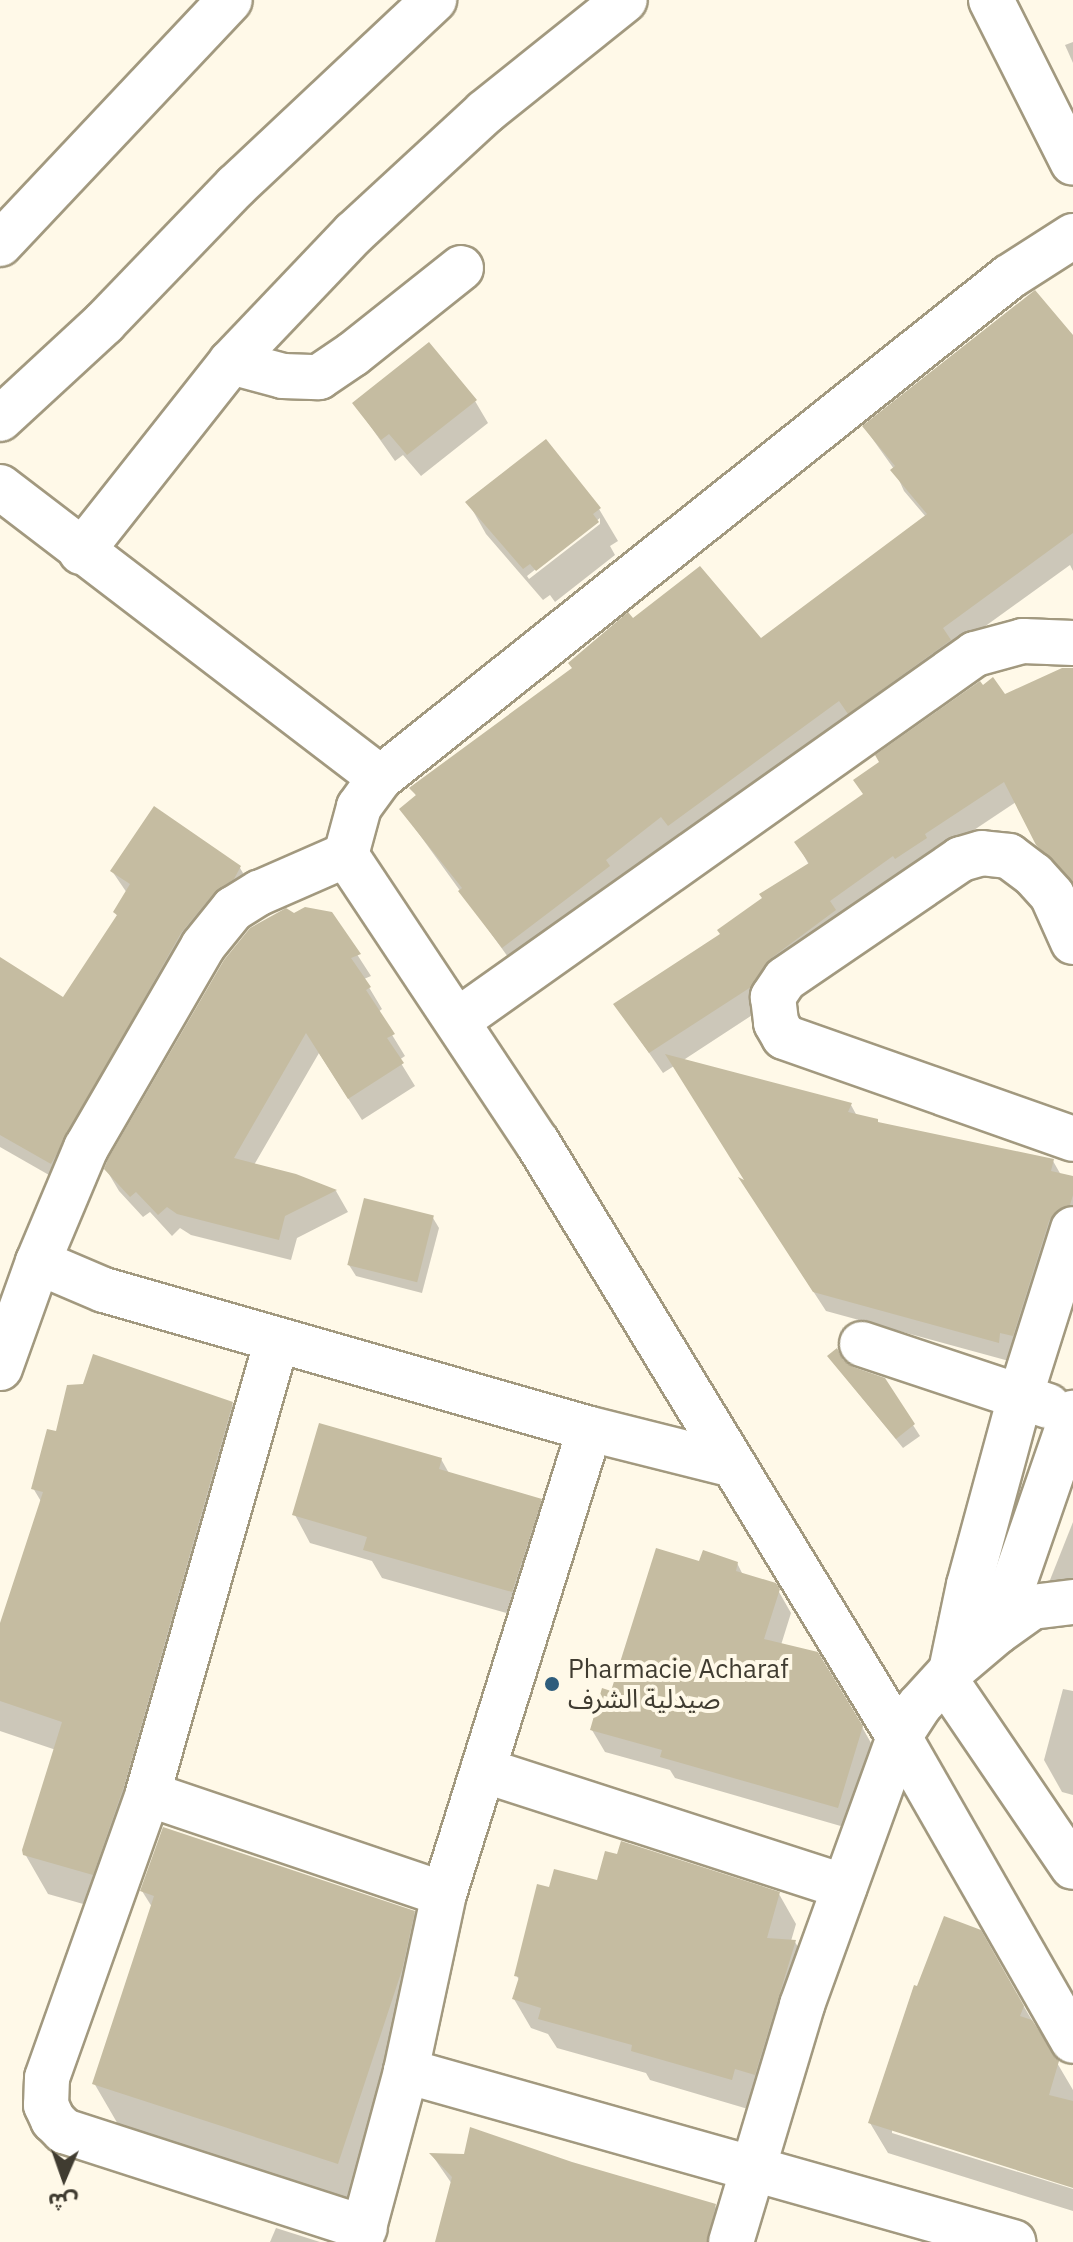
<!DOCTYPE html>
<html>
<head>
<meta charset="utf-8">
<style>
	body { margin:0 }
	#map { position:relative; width:1073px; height:2242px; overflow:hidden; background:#fff9e8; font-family:"IBM Plex Sans","Noto Sans Arabic",sans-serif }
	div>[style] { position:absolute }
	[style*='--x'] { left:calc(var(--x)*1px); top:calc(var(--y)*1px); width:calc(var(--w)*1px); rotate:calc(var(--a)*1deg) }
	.shadow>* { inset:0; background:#0003 }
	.building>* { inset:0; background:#c5bca1; transform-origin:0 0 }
	.roads { filter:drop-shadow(2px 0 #a2997f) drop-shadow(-2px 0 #a2997f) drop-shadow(0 2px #a2997f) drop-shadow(0 -2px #a2997f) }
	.minor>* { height:44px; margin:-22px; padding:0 22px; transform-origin:22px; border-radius:22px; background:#fff }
	.dots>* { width:22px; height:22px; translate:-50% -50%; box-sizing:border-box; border:4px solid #fff9e8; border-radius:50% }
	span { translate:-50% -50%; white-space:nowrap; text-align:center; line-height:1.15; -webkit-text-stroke:8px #fff9e8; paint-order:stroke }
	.poi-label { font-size:26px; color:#403c31 }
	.left { translate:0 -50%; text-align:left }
	.north { position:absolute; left:24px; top:2138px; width:80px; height:80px; -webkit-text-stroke:6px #fff9e8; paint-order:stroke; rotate:182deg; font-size:22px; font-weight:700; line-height:32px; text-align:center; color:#403c31 }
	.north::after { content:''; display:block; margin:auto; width:28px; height:36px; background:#403c31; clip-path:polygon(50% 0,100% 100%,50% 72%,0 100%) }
</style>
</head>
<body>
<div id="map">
	<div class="shadow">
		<div style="clip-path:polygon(1073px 42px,1073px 63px,1065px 45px)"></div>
		<div style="clip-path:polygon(1073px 338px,1073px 571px,1070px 565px,681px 846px,675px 837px,516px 968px,401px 809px,417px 797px,412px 788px,574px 669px,633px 621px,760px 641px,926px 517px,904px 491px,894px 469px,864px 427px)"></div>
		<div style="clip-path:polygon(475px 401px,488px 423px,421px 476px,403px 455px,395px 461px,354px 403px)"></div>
		<div style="clip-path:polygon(evenodd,545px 441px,599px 509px,618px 541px,610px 546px,615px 555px,555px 602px,550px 595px,543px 600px,486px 534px,468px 502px,545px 441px,600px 518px,600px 524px,529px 579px,527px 576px,600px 518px)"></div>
		<div style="clip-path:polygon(1073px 668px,1073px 888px,1051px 867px,1016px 802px,935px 856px,763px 1008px,682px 1061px,851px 1105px,857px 1116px,879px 1124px,1053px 1161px,1061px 1175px,1073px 1178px,1073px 1227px,1024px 1354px,1011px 1351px,1009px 1361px,826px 1311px,752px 1197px,747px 1183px,674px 1066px,663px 1073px,615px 1004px,722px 935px,809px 865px,797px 843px,1004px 697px)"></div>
		<div style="clip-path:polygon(240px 868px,252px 888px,63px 1183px,0 1147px,0 959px,64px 1000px,118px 917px,115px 912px,127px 893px,112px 871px)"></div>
		<div style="clip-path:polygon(331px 914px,371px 976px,364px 979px,382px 1009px,378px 1012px,405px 1056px,399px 1060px,415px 1086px,362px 1120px,319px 1053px,254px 1165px,336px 1191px,348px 1212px,297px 1238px,291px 1260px,191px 1235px,180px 1228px,172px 1236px,150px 1212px,143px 1217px,119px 1191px,106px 1169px,294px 915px)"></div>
		<div style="clip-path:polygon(365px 1200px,433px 1218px,439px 1228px,422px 1293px,356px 1276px,349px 1265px)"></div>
		<div style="clip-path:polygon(829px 1357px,884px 1380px,920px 1436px,903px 1448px)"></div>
		<div style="clip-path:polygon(232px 1404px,255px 1442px,115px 1913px,48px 1894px,25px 1854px,56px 1750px,0 1731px,0 1627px,42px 1503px,33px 1488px,58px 1434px)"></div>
		<div style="clip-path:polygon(441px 1459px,450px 1475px,540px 1501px,556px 1529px,528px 1619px,382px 1578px,372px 1561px,310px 1543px,295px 1515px)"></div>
		<div style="clip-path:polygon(1073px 1522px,1073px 1598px,1061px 1599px,1050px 1580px)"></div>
		<div style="clip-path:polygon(737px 1563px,743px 1575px,775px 1585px,791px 1613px,781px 1645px,862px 1727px,875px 1750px,851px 1829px,675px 1778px,670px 1770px,605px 1752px,592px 1730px,612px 1693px,700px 1564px)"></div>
		<div style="clip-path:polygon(1063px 1689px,1073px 1691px,1073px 1795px,1062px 1792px,1044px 1760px)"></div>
		<div style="clip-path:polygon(598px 1882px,779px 1894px,796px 1924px,791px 1941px,795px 1942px,812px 1971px,772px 2103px,751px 2098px,748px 2109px,650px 2080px,646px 2073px,557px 2048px,548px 2034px,531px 2028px,514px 1999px,520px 1981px,516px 1975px,550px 1890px)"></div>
		<div style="clip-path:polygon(142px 1891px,414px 1912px,438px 1955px,362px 2206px,119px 2126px,94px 2083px,152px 1907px)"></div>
		<div style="clip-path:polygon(980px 1932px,1073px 2090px,1073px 2185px,892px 2128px,892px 2133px,1073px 2189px,1073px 2211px,888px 2153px,870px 2123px)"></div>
		<div style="clip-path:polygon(432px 2155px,541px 2155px,715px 2206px,727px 2228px,723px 2242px,438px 2242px,452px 2184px)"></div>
		<div style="clip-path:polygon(276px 2228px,320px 2242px,270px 2242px)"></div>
	</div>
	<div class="building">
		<div style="clip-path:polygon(1035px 290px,1073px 335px,1073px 533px,943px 628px,951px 640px,848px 714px,839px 701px,668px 826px,661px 817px,606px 860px,610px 866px,502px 948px,458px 891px,462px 888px,399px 809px,416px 795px,409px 788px,572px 668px,568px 663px,628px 612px,633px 618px,700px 566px,761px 638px,927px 514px,890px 470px,895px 466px,862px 426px)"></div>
		<div style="clip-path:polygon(429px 342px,477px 400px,407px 455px,389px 434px,381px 440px,352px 403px)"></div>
		<div style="clip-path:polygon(546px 439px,601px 508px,593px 514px,599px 522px,536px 571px,530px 564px,523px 569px,465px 502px)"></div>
		<div style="clip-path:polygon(1062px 668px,1073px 668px,1073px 882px,1036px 845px,1004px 782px,925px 834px,927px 838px,895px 859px,893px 856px,830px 901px,836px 910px,770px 959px,751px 987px,649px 1053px,613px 1004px,720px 934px,717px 930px,762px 898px,759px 894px,809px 863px,794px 842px,863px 794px,853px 780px,879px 762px,875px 755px,980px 681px,983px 685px,993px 677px,1005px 694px)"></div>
		<div style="clip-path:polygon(154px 806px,241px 866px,234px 879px,214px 893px,181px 933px,51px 1164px,0 1135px,0 957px,63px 997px,117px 915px,113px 912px,130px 884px,110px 871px)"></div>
		<div style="clip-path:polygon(305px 907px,332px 912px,361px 954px,351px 958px,371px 987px,366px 990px,395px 1034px,387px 1038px,404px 1063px,348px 1099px,306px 1033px,234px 1158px,296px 1174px,337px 1190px,285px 1216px,279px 1240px,177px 1214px,167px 1207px,158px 1215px,136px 1192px,130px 1197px,104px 1169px,108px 1159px,224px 960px,250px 928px,286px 908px,294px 913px)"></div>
		<div style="clip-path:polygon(665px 1054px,852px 1103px,848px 1112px,878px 1119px,878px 1122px,1054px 1159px,1051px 1171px,1073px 1176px,1073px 1195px,1070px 1205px,1057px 1210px,1049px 1221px,1013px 1336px,1000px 1333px,999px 1343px,813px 1292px,738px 1177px,744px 1180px)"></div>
		<div style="left:364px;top:1198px;width:72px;height:69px;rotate:14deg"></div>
		<div style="clip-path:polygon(837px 1348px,843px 1360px,853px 1367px,885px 1378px,915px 1424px,896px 1439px,827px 1356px)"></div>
		<div style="clip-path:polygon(93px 1354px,233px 1402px,124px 1786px,93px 1875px,23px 1855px,22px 1850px,62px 1722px,0 1701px,0 1623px,43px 1492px,31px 1489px,47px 1429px,56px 1431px,67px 1385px,83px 1384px)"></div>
		<div style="clip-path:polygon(319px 1423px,442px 1458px,439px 1469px,542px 1499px,512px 1592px,363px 1550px,367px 1537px,292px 1515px)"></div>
		<div style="clip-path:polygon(656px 1548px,699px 1561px,703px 1550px,738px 1562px,736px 1571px,776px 1583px,780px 1589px,764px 1639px,818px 1652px,863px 1726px,838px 1808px,660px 1757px,662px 1750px,590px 1730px,602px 1688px,611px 1691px)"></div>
		<div style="clip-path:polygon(163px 1827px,415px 1911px,402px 1970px,338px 2164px,92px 2084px,154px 1896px,140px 1891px)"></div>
		<div style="clip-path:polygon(621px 1841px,780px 1892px,767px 1938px,796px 1940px,755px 2075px,735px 2069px,732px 2080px,631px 2051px,632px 2045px,538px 2019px,541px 2008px,512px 1999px,519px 1977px,514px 1976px,537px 1884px,549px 1887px,554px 1869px,597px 1880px,605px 1851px,617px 1854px)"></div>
		<div style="clip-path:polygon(944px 1916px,981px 1930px,1024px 2006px,1020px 2016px,1032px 2020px,1059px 2061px,1049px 2095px,1073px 2101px,1073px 2188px,868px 2123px,914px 1985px,917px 1986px)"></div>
		<div style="clip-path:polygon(470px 2127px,572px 2162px,716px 2204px,707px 2242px,435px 2242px,452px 2177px,429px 2153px,464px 2154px)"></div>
	</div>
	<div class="roads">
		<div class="minor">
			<div style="--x:991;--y:0;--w:182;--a:63.3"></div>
			<div style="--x:1073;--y:236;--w:76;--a:147.4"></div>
			<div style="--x:1009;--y:277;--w:804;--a:141.46"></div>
			<div style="--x:380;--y:778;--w:36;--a:126"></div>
			<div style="--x:359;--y:807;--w:50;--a:105.2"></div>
			<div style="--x:346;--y:855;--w:345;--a:56.4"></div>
			<div style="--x:537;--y:1142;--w:696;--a:58.68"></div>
			<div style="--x:899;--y:1737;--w:350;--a:60.2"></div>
			<div style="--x:0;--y:244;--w:335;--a:-46.7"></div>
			<div style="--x:231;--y:362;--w:54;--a:15.1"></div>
			<div style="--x:283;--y:376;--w:36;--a:2"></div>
			<div style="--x:319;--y:377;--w:41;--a:-34.1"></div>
			<div style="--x:353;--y:354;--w:138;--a:-38.5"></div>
			<div style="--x:0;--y:419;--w:142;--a:-42.7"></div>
			<div style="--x:104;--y:323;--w:190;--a:-46.1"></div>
			<div style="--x:236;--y:186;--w:272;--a:-43.2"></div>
			<div style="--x:0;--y:487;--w:479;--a:37.4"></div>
			<div style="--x:81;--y:552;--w:242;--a:-51.7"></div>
			<div style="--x:231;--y:362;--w:178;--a:-46.4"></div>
			<div style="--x:354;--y:233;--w:178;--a:-42.7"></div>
			<div style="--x:485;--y:112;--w:179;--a:-38.7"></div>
			<div style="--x:1073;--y:942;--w:51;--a:-114.1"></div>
			<div style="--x:1052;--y:895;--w:27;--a:-132"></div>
			<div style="--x:1034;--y:875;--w:31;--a:-143"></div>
			<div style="--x:1009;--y:856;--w:27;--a:-174"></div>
			<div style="--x:982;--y:853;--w:22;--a:164"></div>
			<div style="--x:961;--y:859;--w:213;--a:145.7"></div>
			<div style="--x:785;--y:979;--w:22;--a:124"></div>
			<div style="--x:773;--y:997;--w:26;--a:83"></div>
			<div style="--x:776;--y:1023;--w:16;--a:60"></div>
			<div style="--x:784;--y:1037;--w:306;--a:19.4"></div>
			<div style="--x:457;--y:1021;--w:635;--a:-35.32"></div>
			<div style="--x:975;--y:654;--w:50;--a:-15.2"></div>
			<div style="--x:1023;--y:641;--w:50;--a:2.3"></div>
			<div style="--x:38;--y:1262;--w:72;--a:23"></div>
			<div style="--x:104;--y:1290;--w:505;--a:15.96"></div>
			<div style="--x:590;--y:1429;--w:147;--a:14.1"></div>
			<div style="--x:277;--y:1340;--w:472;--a:105.9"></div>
			<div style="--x:148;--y:1794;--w:301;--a:109.6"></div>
			<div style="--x:47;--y:2078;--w:27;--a:92"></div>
			<div style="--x:46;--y:2105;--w:17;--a:65"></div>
			<div style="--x:53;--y:2120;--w:16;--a:45"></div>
			<div style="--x:64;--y:2131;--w:316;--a:17.9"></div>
			<div style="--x:862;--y:1344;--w:196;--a:18.4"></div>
			<div style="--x:0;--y:1368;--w:113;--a:-70.3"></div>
			<div style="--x:38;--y:1262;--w:124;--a:-67.2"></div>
			<div style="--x:86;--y:1148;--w:233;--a:-59.9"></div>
			<div style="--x:203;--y:946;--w:48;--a:-51"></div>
			<div style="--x:233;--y:909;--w:31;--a:-32"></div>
			<div style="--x:259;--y:893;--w:95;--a:-23.6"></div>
			<div style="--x:997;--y:1632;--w:232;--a:-70.9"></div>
			<div style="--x:951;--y:1671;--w:88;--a:-78.2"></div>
			<div style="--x:969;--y:1585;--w:195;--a:-74.8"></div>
			<div style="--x:1020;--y:1397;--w:176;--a:-72.5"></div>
			<div style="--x:945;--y:1679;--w:227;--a:55.8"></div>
			<div style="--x:483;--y:1770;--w:380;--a:17.9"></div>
			<div style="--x:148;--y:1794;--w:312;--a:18.7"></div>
			<div style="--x:406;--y:2071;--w:631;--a:15.73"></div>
			<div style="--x:360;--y:2242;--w:177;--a:-74.9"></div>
			<div style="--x:406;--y:2071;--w:181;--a:-77.9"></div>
			<div style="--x:444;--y:1894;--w:487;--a:-72.6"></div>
			<div style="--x:731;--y:2242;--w:247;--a:-73.3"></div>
			<div style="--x:802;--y:2005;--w:285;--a:-70.1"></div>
			<div style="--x:899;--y:1737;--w:37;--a:-57"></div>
			<div style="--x:919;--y:1706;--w:47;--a:-47.6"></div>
			<div style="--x:951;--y:1671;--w:60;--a:-40.3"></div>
			<div style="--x:997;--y:1632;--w:43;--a:-35.5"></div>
			<div style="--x:1032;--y:1607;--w:41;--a:-7"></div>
		</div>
	</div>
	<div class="dots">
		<div style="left:552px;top:1684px;background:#2f5d7c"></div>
	</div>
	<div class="poi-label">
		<span class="left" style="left:568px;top:1684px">Pharmacie Acharaf<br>صيدلية الشرف</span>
	</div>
	<div class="north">ش</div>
</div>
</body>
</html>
